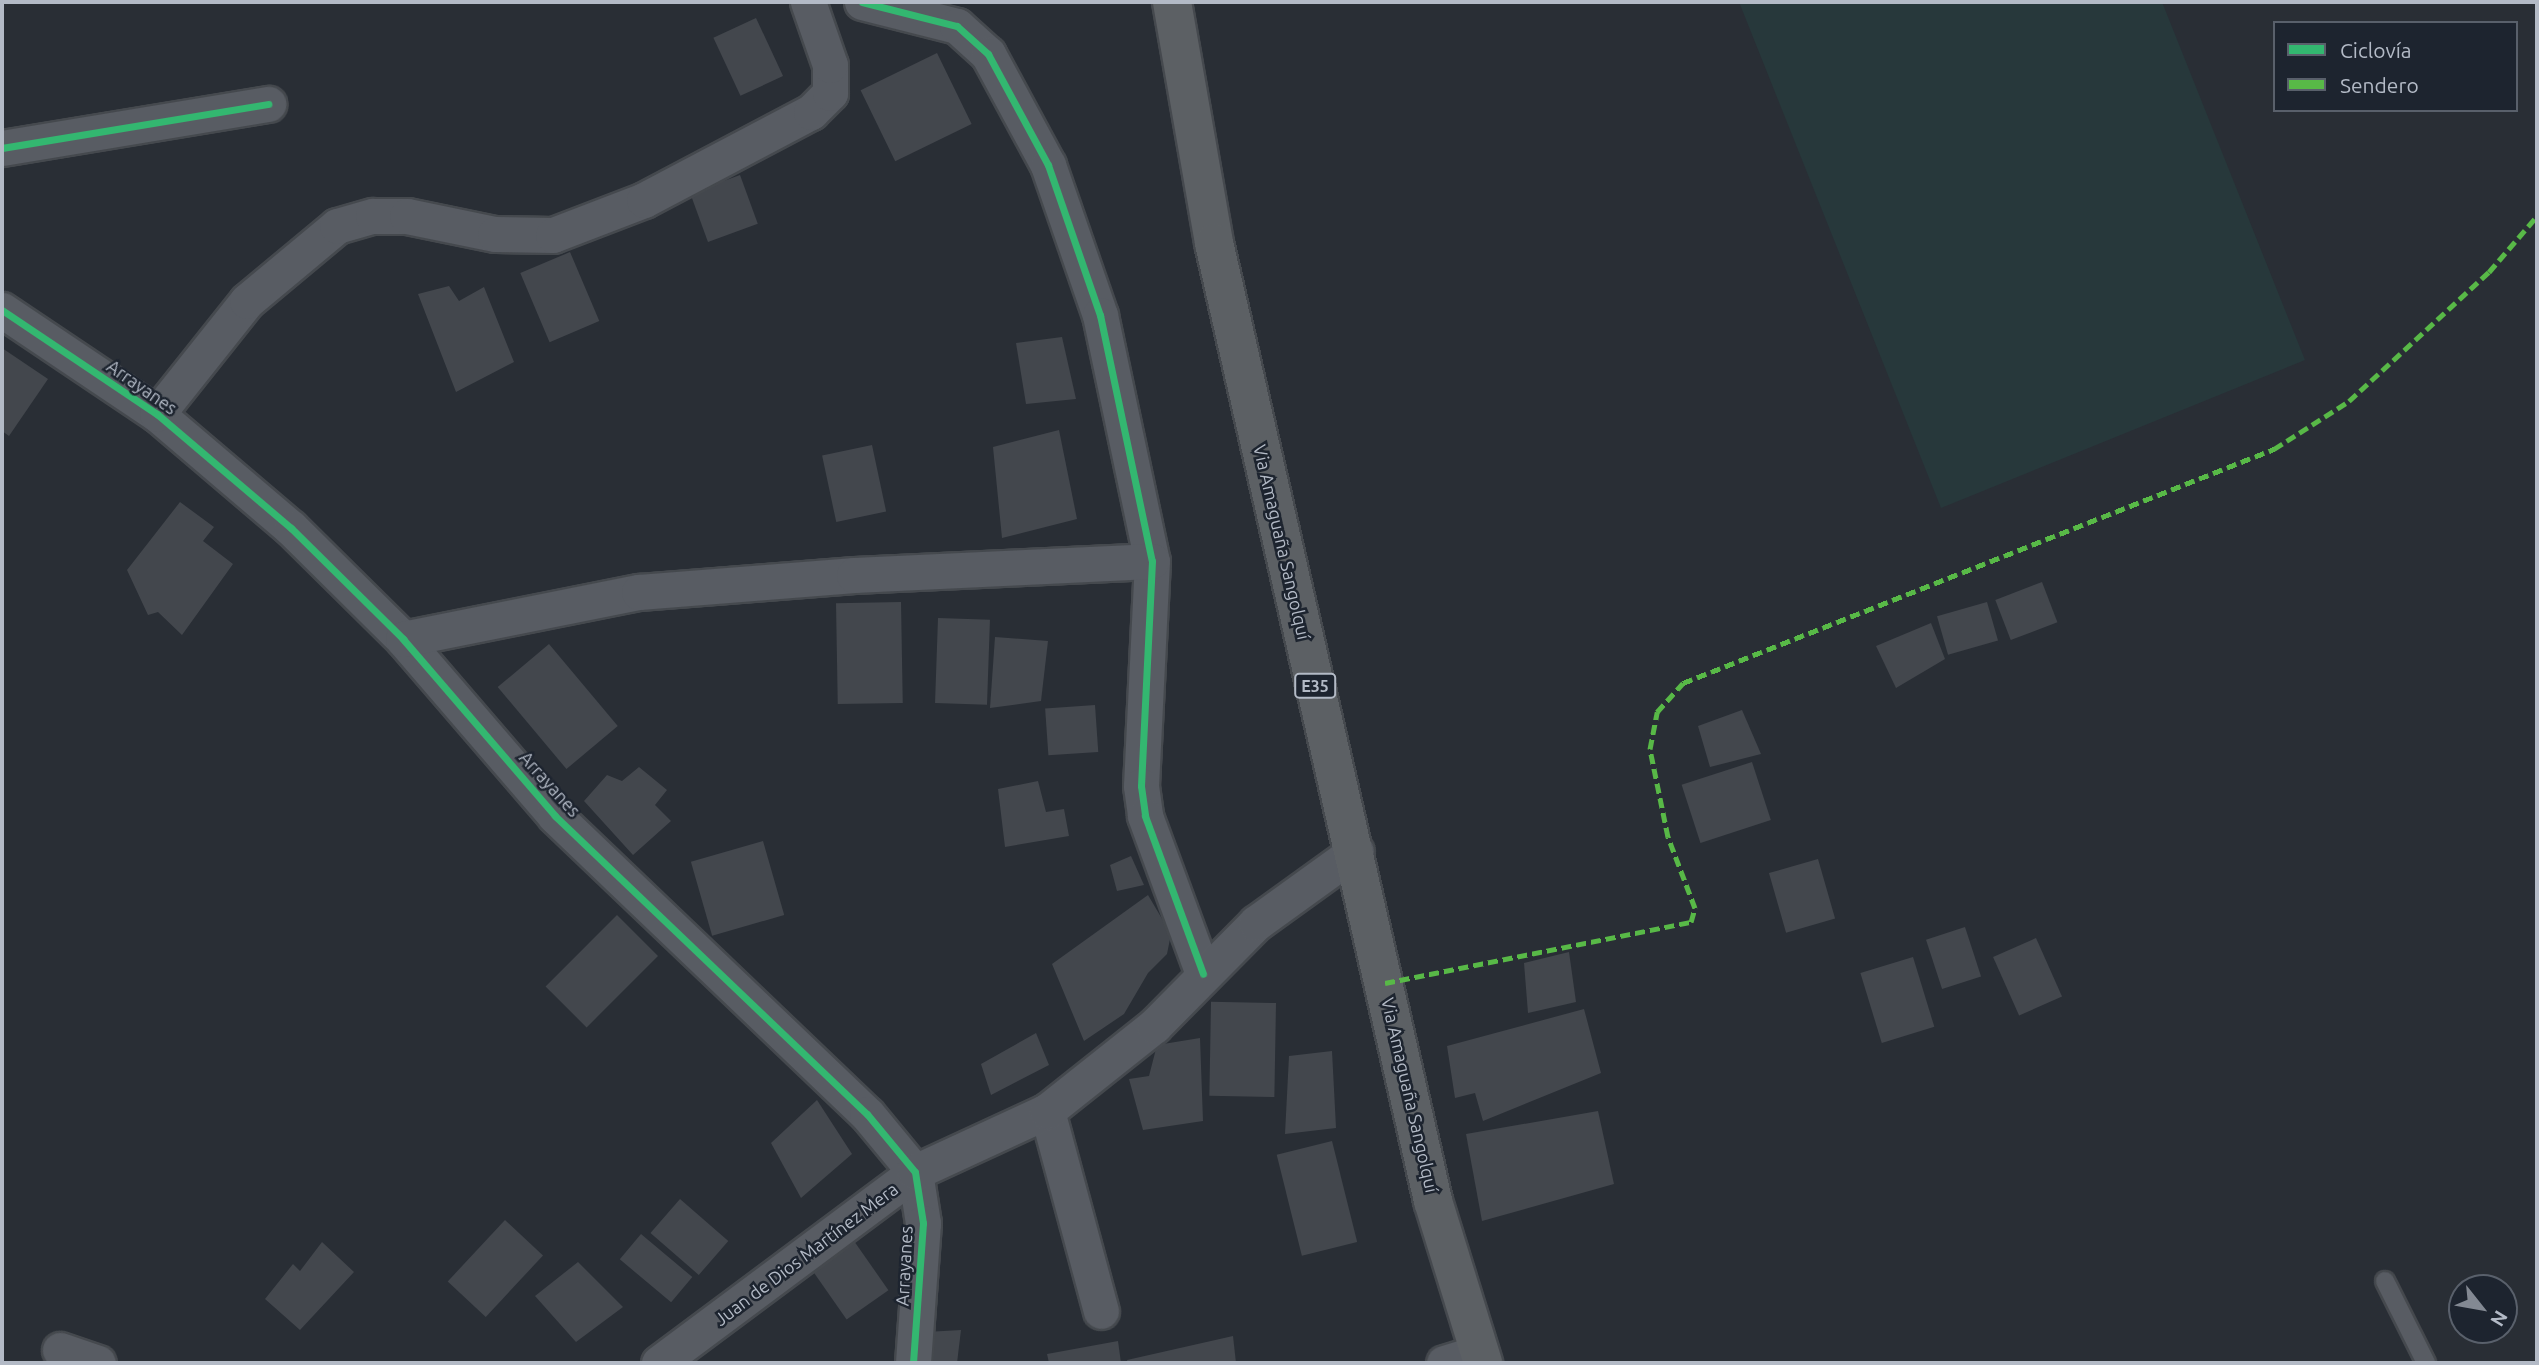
<!DOCTYPE html>
<html>
<head>
<meta charset="utf-8">
<style>
	body { margin:0 }
	#map { position:relative; width:2539px; height:1365px; overflow:hidden; background:#292e35; font-family:Ubuntu,sans-serif }
	div>[style] { position:absolute }
	[style*='--x'] { left:calc(var(--x)*1px); top:calc(var(--y)*1px); width:calc(var(--w)*1px); rotate:calc(var(--a)*1deg) }
	.green>* { inset:0; background:#27383b }
	.building>* { inset:0; background:#43474d; transform-origin:0 0 }
	.roads { filter:drop-shadow(2px 0 #45494e) drop-shadow(-2px 0 #45494e) drop-shadow(0 2px #45494e) drop-shadow(0 -2px #45494e) }
	.service>* { height:18px; margin:-9px; padding:0 9px; transform-origin:9px; border-radius:9px; background:#585c63 }
	.minor>* { height:35px; margin:-17.5px; padding:0 17.5px; transform-origin:17.5px; border-radius:17.5px; background:#585c63 }
	.trunk>* { height:38px; margin:-19px; padding:0 19px; transform-origin:19px; border-radius:19px; background:#5c6064 }
	.quiet>* { height:5px; margin-top:-2.5px; transform-origin:0; background:repeating-linear-gradient(90deg,#58b947 0 10px,transparent 0 15px) }
	.cycleway>* { height:7px; margin:-3.5px; padding:0 3.5px; transform-origin:3.5px; border-radius:3.5px; background:#33b770 }
	span { translate:-50% -50%; white-space:nowrap; text-align:center; line-height:1.15; -webkit-text-stroke:5px #1d242f; paint-order:stroke }
	.shield-label span { padding:2px 5px; background:#1d242f; border:2px solid; border-radius:5px; -webkit-text-stroke-width:0 }
	.shield-label { font-size:16px; color:#b3bac6; font-weight:700 }
	.street-label { font-size:18px; color:#b3bac6 }
	.frame { position:absolute; inset:0; border:4px solid #b3bac6; pointer-events:none }
	.legend { position:absolute; left:2273px; top:21px; width:245px; height:91px; box-sizing:border-box; background:#1d242f; border:2px solid #59606b; margin:0; padding:9px 12px; list-style:none; font-size:21px; color:#b3bac6 }
	.legend li { display:flex; align-items:center; gap:14px; height:35px }
	.legend b { width:35px; border:2px solid #59606b }
	.north { position:absolute; left:2448px; top:1274px; width:70px; height:70px; box-sizing:border-box; background:#1d242f; border:2px solid #59606b; border-radius:50%; rotate:121deg; font-size:19px; font-weight:700; line-height:28px; text-align:center; color:#b3bac6 }
	.north::after { content:''; display:block; margin:auto; width:24px; height:32px; background:#838993; clip-path:polygon(50% 0,100% 100%,50% 72%,0 100%) }
</style>
</head>
<body>
<div id="map">
	<div class="green">
		<div style="clip-path:polygon(1739px 2px,2162px 2px,2305px 360px,1941px 508px)"></div>
	</div>
	<div class="building">
		<div style="left:756px;top:18px;width:64px;height:47px;rotate:65deg"></div>
		<div style="left:937px;top:53px;width:79px;height:85px;rotate:64deg"></div>
		<div style="left:740px;top:175px;width:52px;height:53px;rotate:70deg"></div>
		<div style="left:570px;top:252px;width:75px;height:54px;rotate:67deg"></div>
		<div style="clip-path:polygon(449px 286px,459px 301px,484px 287px,514px 362px,456px 392px,418px 294px)"></div>
		<div style="clip-path:polygon(1062px 337px,1076px 399px,1026px 404px,1016px 343px)"></div>
		<div style="clip-path:polygon(2px 348px,48px 379px,9px 436px,2px 431px)"></div>
		<div style="clip-path:polygon(1059px 430px,1077px 519px,1002px 538px,993px 447px)"></div>
		<div style="left:872px;top:445px;width:68px;height:51px;rotate:78deg"></div>
		<div style="clip-path:polygon(180px 502px,214px 527px,203px 541px,233px 564px,182px 635px,158px 612px,148px 615px,127px 570px)"></div>
		<div style="left:2042px;top:582px;width:43px;height:50px;rotate:69deg"></div>
		<div style="left:901px;top:602px;width:101px;height:65px;rotate:89deg"></div>
		<div style="left:1987px;top:602px;width:40px;height:52px;rotate:74deg"></div>
		<div style="left:938px;top:618px;width:52px;height:85px;rotate:2deg"></div>
		<div style="clip-path:polygon(1931px 623px,1945px 659px,1896px 688px,1876px 646px)"></div>
		<div style="clip-path:polygon(995px 637px,1048px 641px,1041px 701px,990px 708px)"></div>
		<div style="left:549px;top:644px;width:107px;height:67px;rotate:50deg"></div>
		<div style="left:1095px;top:705px;width:47px;height:50px;rotate:86deg"></div>
		<div style="clip-path:polygon(1742px 710px,1761px 754px,1710px 767px,1698px 726px)"></div>
		<div style="left:1752px;top:762px;width:61px;height:74px;rotate:72deg"></div>
		<div style="clip-path:polygon(639px 767px,667px 790px,655px 805px,671px 821px,633px 855px,584px 801px,607px 775px,622px 781px)"></div>
		<div style="clip-path:polygon(1038px 781px,1046px 812px,1064px 809px,1069px 836px,1005px 847px,998px 789px)"></div>
		<div style="left:763px;top:841px;width:77px;height:75px;rotate:74deg"></div>
		<div style="clip-path:polygon(1131px 856px,1144px 885px,1117px 891px,1110px 865px)"></div>
		<div style="left:1818px;top:859px;width:62px;height:51px;rotate:74deg"></div>
		<div style="clip-path:polygon(1148px 895px,1171px 934px,1167px 954px,1148px 973px,1124px 1014px,1084px 1041px,1052px 964px)"></div>
		<div style="left:617px;top:915px;width:58px;height:101px;rotate:45deg"></div>
		<div style="left:1965px;top:927px;width:52px;height:41px;rotate:72deg"></div>
		<div style="left:2036px;top:938px;width:64px;height:47px;rotate:66deg"></div>
		<div style="clip-path:polygon(1569px 952px,1576px 1002px,1528px 1013px,1524px 963px)"></div>
		<div style="left:1913px;top:957px;width:73px;height:55px;rotate:73deg"></div>
		<div style="left:1276px;top:1003px;width:94px;height:65px;rotate:91deg"></div>
		<div style="clip-path:polygon(1584px 1009px,1601px 1073px,1483px 1121px,1475px 1093px,1455px 1098px,1447px 1046px)"></div>
		<div style="clip-path:polygon(1036px 1033px,1049px 1065px,991px 1095px,981px 1064px)"></div>
		<div style="clip-path:polygon(1200px 1038px,1203px 1121px,1143px 1130px,1129px 1079px,1149px 1076px,1157px 1045px)"></div>
		<div style="clip-path:polygon(1332px 1051px,1336px 1128px,1285px 1134px,1289px 1056px)"></div>
		<div style="clip-path:polygon(817px 1100px,852px 1154px,801px 1198px,771px 1143px)"></div>
		<div style="clip-path:polygon(1598px 1111px,1614px 1184px,1482px 1221px,1466px 1134px)"></div>
		<div style="left:1332px;top:1141px;width:104px;height:57px;rotate:76deg"></div>
		<div style="left:680px;top:1199px;width:64px;height:45px;rotate:41deg"></div>
		<div style="left:505px;top:1220px;width:52px;height:84px;rotate:43deg"></div>
		<div style="left:641px;top:1234px;width:67px;height:33px;rotate:40deg"></div>
		<div style="left:854px;top:1241px;width:60px;height:51px;rotate:55deg"></div>
		<div style="clip-path:polygon(322px 1242px,354px 1272px,300px 1330px,265px 1299px,293px 1264px,300px 1271px)"></div>
		<div style="clip-path:polygon(578px 1262px,623px 1307px,576px 1342px,535px 1296px)"></div>
		<div style="clip-path:polygon(961px 1330px,957px 1363px,924px 1363px,926px 1332px)"></div>
		<div style="clip-path:polygon(1233px 1336px,1236px 1363px,1128px 1363px,1127px 1360px)"></div>
		<div style="clip-path:polygon(1118px 1341px,1121px 1363px,1049px 1363px,1047px 1354px)"></div>
	</div>
	<div class="roads">
		<div class="service">
			<div style="--x:2385;--y:1281;--w:92;--a:63.4"></div>
		</div>
		<div class="minor">
			<div style="--x:862;--y:2;--w:98;--a:14.2"></div>
			<div style="--x:957;--y:26;--w:42;--a:42.1"></div>
			<div style="--x:988;--y:54;--w:126;--a:61.6"></div>
			<div style="--x:1048;--y:165;--w:159;--a:70.9"></div>
			<div style="--x:1100;--y:315;--w:251;--a:78.1"></div>
			<div style="--x:1152;--y:561;--w:225;--a:92.8"></div>
			<div style="--x:1141;--y:786;--w:30;--a:82"></div>
			<div style="--x:1145;--y:816;--w:168;--a:69.8"></div>
			<div style="--x:2;--y:148;--w:270;--a:-9.4"></div>
			<div style="--x:2;--y:310;--w:187;--a:33.9"></div>
			<div style="--x:157;--y:414;--w:176;--a:40.4"></div>
			<div style="--x:291;--y:528;--w:158;--a:44.7"></div>
			<div style="--x:403;--y:639;--w:233;--a:49.3"></div>
			<div style="--x:555;--y:816;--w:431;--a:43.7"></div>
			<div style="--x:867;--y:1114;--w:75;--a:50.4"></div>
			<div style="--x:915;--y:1172;--w:52;--a:81.1"></div>
			<div style="--x:923;--y:1223;--w:140;--a:94.1"></div>
			<div style="--x:157;--y:414;--w:144;--a:-51.5"></div>
			<div style="--x:247;--y:301;--w:117;--a:-39.8"></div>
			<div style="--x:337;--y:226;--w:37;--a:-16"></div>
			<div style="--x:373;--y:216;--w:34;--a:0"></div>
			<div style="--x:407;--y:216;--w:90;--a:11.6"></div>
			<div style="--x:495;--y:234;--w:58;--a:1"></div>
			<div style="--x:553;--y:235;--w:97;--a:-21"></div>
			<div style="--x:644;--y:200;--w:189;--a:-27.8"></div>
			<div style="--x:811;--y:112;--w:27;--a:-45"></div>
			<div style="--x:830;--y:93;--w:28;--a:-90"></div>
			<div style="--x:830;--y:65;--w:67;--a:-109.2"></div>
			<div style="--x:403;--y:639;--w:241;--a:-11.3"></div>
			<div style="--x:639;--y:592;--w:216;--a:-4.5"></div>
			<div style="--x:854;--y:575;--w:298;--a:-2.7"></div>
			<div style="--x:1047;--y:1111;--w:207;--a:74.9"></div>
			<div style="--x:60;--y:1350;--w:40;--a:18.9"></div>
			<div style="--x:659;--y:1363;--w:319;--a:-36.7"></div>
			<div style="--x:915;--y:1172;--w:145;--a:-24.8"></div>
			<div style="--x:1047;--y:1111;--w:137;--a:-38.5"></div>
			<div style="--x:1154;--y:1026;--w:145;--a:-45.3"></div>
			<div style="--x:1256;--y:923;--w:123;--a:-35.8"></div>
			<div style="--x:1444;--y:1363;--w:38;--a:-17"></div>
		</div>
		<div class="trunk">
			<div style="--x:1172;--y:2;--w:245;--a:80.1"></div>
			<div style="--x:1214;--y:243;--w:983;--a:77.12"></div>
			<div style="--x:1433;--y:1201;--w:170;--a:72.8"></div>
		</div>
	</div>
	<div class="quiet">
		<div style="--x:1385;--y:983;--w:312;--a:-11.3"></div>
		<div style="--x:1691;--y:922;--w:15;--a:-74"></div>
		<div style="--x:1695;--y:908;--w:76;--a:-110.8"></div>
		<div style="--x:1668;--y:837;--w:90;--a:-101.6"></div>
		<div style="--x:1650;--y:749;--w:38;--a:-79"></div>
		<div style="--x:1657;--y:712;--w:39;--a:-48"></div>
		<div style="--x:1683;--y:683;--w:636;--a:-21.6"></div>
		<div style="--x:2274;--y:449;--w:89;--a:-32.6"></div>
		<div style="--x:2349;--y:401;--w:190;--a:-42.7"></div>
		<div style="--x:2489;--y:272;--w:74;--a:-49.4"></div>
	</div>
	<div class="cycleway">
		<div style="--x:862;--y:2;--w:98;--a:14.2"></div>
		<div style="--x:957;--y:26;--w:42;--a:42.1"></div>
		<div style="--x:988;--y:54;--w:126;--a:61.6"></div>
		<div style="--x:1048;--y:165;--w:159;--a:70.9"></div>
		<div style="--x:1100;--y:315;--w:251;--a:78.1"></div>
		<div style="--x:1152;--y:561;--w:225;--a:92.8"></div>
		<div style="--x:1141;--y:786;--w:30;--a:82"></div>
		<div style="--x:1145;--y:816;--w:168;--a:69.8"></div>
		<div style="--x:2;--y:148;--w:270;--a:-9.4"></div>
		<div style="--x:2;--y:310;--w:187;--a:33.9"></div>
		<div style="--x:157;--y:414;--w:176;--a:40.4"></div>
		<div style="--x:291;--y:528;--w:158;--a:44.7"></div>
		<div style="--x:403;--y:639;--w:233;--a:49.3"></div>
		<div style="--x:555;--y:816;--w:431;--a:43.7"></div>
		<div style="--x:867;--y:1114;--w:75;--a:50.4"></div>
		<div style="--x:915;--y:1172;--w:52;--a:81.1"></div>
		<div style="--x:923;--y:1223;--w:140;--a:94.1"></div>
	</div>
	<div class="shield-label">
		<span style="left:1315px;top:686px">E35</span>
	</div>
	<div class="street-label">
		<span style="left:142px;top:387px;rotate:35deg">Arrayanes</span>
		<span style="left:1282px;top:542px;rotate:77deg">Via Amaguaña Sangolquí</span>
		<span style="left:550px;top:784px;rotate:48deg">Arrayanes</span>
		<span style="left:1410px;top:1095px;rotate:77deg">Via Amaguaña Sangolquí</span>
		<span style="left:806px;top:1254px;rotate:-37deg">Juan de Dios Martínez Mera</span>
		<span style="left:904px;top:1266px;rotate:-87deg">Arrayanes</span>
	</div>
	<div class="frame"></div>
	<ul class="legend">
	<li><b style="height:9px;background:#33b770"></b>Ciclovía</li>
	<li><b style="height:9px;background:#58b947"></b>Sendero</li>
	</ul>
	<div class="north">N</div>
</div>
</body>
</html>
